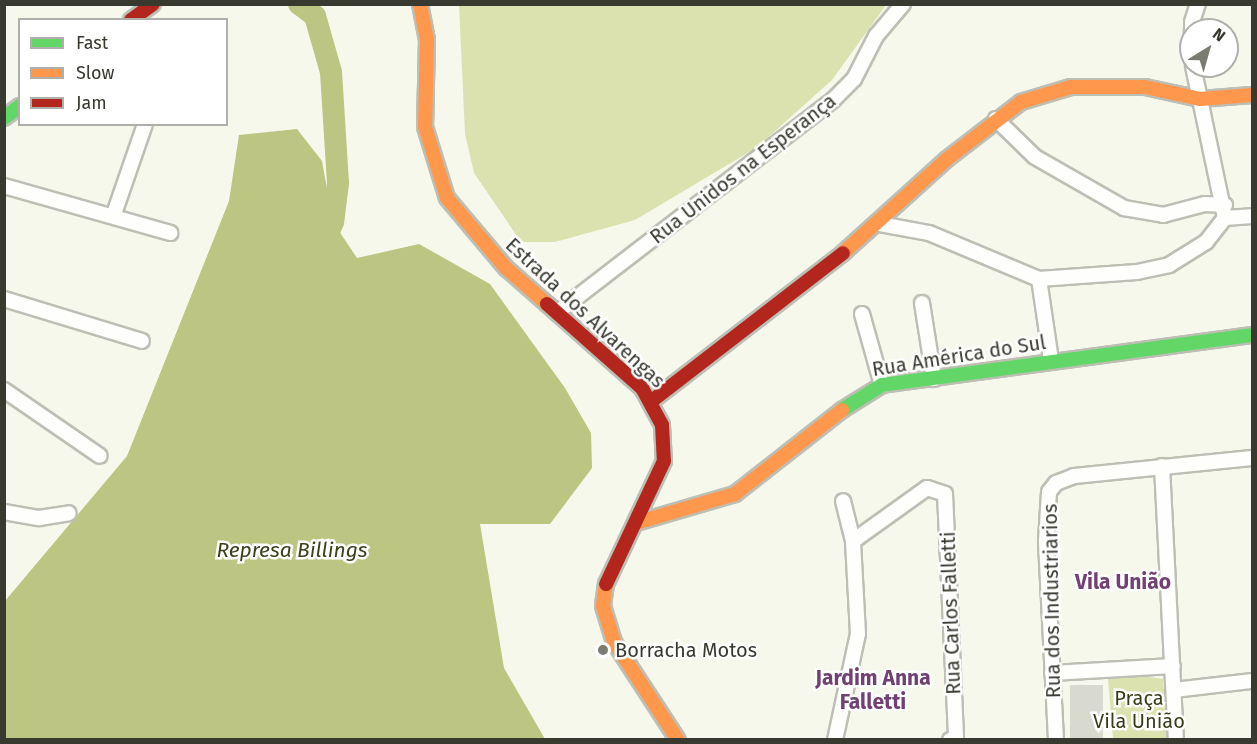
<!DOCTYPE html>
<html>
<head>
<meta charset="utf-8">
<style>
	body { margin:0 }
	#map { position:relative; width:1257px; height:744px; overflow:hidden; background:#f6f8ec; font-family:"Fira Sans",sans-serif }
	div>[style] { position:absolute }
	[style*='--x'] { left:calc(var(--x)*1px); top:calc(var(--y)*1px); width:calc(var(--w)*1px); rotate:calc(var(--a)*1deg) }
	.green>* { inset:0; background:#dce2af }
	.water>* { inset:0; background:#bdc582 }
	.river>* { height:22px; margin:-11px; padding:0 11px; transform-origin:11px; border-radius:11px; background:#bdc582 }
	.building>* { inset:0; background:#d8dad0; transform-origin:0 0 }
	.roads { filter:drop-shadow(2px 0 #bdbfb5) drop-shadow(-2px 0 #bdbfb5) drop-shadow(0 2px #bdbfb5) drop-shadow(0 -2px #bdbfb5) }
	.street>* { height:14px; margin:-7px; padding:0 7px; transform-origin:7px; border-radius:7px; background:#fefefc }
	.fast>* { height:14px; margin:-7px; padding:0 7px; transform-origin:7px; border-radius:7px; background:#63d668 }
	.slow>* { height:14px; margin:-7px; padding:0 7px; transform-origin:7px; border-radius:7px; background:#ff974d }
	.jam>* { height:14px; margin:-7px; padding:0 7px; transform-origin:7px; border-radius:7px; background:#b3261e }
	.dots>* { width:16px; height:16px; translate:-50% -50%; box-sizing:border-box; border:3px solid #fff; border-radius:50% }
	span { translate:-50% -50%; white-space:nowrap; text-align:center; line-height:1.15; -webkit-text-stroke:5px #fff; paint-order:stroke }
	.street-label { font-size:20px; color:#383a30 }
	.poi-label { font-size:20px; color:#383a30 }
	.left { translate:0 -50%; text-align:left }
	.park-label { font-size:20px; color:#3a3e18 }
	.water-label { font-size:21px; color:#3d411b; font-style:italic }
	.neighbourhood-label { font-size:21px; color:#714174; font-weight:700 }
	.frame { position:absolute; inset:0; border:6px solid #383a30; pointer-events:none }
	.legend { position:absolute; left:18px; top:18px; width:210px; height:108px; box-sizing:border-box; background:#fff; border:2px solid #afb0ac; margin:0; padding:8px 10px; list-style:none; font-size:18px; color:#383a30 }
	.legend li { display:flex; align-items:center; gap:12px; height:30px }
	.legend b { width:30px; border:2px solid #afb0ac }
	.north { position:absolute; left:1179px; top:18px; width:60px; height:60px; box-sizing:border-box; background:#fff; border:2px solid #afb0ac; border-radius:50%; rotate:37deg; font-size:16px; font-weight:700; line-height:24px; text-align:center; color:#383a30 }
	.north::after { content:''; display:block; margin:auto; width:21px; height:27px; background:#7a7c72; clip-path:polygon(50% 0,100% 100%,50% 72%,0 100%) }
</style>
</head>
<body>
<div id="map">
	<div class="green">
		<div style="clip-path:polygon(459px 5px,459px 4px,886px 5px,832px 80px,756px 148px,635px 220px,555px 242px,521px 242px,474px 173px,465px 134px)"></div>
		<div style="clip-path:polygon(1142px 676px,1163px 679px,1169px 739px,1113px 739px,1108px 679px)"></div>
	</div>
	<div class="water">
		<div style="clip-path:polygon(297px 129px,322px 161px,333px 222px,357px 258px,419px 244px,490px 284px,565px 388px,591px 433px,592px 468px,550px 524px,480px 524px,504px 668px,545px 739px,5px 739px,5px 601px,127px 456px,229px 201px,239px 135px)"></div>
	</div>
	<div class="river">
		<div style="--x:299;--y:4;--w:20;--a:37"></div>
		<div style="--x:315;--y:16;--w:58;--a:74.1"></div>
		<div style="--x:331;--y:72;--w:111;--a:86.4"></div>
		<div style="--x:338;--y:183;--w:39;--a:97"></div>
		<div style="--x:333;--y:222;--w:30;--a:113"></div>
	</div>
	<div class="building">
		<div style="left:1070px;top:685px;width:33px;height:55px"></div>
	</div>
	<div class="roads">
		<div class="street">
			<div style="--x:1191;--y:56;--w:34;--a:-88"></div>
			<div style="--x:1192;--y:22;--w:19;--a:-72"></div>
			<div style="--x:996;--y:119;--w:54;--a:44.3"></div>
			<div style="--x:1035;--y:157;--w:103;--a:29.8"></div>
			<div style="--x:1124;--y:208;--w:40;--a:10"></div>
			<div style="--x:1163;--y:215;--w:43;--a:-14.7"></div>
			<div style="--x:1205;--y:204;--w:20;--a:3"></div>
			<div style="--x:4;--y:186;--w:173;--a:15.8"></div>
			<div style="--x:114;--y:214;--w:95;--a:-71"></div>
			<div style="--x:1225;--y:218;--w:27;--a:-4"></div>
			<div style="--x:880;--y:224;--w:50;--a:10.4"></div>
			<div style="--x:929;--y:233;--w:119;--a:22.7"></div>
			<div style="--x:1039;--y:279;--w:98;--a:-4.1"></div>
			<div style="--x:1137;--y:272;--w:33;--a:-12"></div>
			<div style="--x:1169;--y:265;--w:44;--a:-31.9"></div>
			<div style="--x:1206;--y:242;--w:31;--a:-52"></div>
			<div style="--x:1225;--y:218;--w:155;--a:-101.9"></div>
			<div style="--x:1039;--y:279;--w:82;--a:81.6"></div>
			<div style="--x:4;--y:299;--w:144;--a:16.9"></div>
			<div style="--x:922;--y:303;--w:77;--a:81"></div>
			<div style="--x:559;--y:311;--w:346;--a:-37.6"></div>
			<div style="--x:833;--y:100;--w:30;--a:-45"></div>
			<div style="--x:854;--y:79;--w:48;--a:-62.9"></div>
			<div style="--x:876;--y:36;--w:42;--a:-49.8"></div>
			<div style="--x:862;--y:314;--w:74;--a:74.3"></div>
			<div style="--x:4;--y:390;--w:116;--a:34.5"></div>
			<div style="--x:1162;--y:466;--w:274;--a:87.1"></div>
			<div style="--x:4;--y:512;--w:36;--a:10"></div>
			<div style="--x:39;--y:518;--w:30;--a:-9"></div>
			<div style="--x:853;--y:541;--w:91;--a:-35.6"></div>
			<div style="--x:927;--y:488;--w:19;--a:18"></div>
			<div style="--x:945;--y:494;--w:245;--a:87.4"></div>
			<div style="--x:956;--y:739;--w:6;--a:171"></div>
			<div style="--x:1052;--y:673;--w:121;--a:-3.3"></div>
			<div style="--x:1174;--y:690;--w:79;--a:-6.6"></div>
			<div style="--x:835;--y:740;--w:108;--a:-77.8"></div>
			<div style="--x:858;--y:634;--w:93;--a:-93.1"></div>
			<div style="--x:853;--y:541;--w:41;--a:-104"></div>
			<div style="--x:1056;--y:740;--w:199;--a:-92.9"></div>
			<div style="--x:1046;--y:541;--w:49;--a:-86.5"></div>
			<div style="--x:1049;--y:492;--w:11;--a:-52"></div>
			<div style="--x:1056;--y:483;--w:19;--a:-21"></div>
			<div style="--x:1074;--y:476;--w:179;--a:-5.8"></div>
		</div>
		<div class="fast">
			<div style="--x:4;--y:118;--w:20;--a:-37"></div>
			<div style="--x:842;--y:410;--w:47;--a:-32"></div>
			<div style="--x:882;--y:385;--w:373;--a:-7.7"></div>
		</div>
		<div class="slow">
			<div style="--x:420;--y:4;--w:37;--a:79"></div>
			<div style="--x:427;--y:40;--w:87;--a:91.3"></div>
			<div style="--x:425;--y:127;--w:74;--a:72.8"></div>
			<div style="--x:447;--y:198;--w:92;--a:49.9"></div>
			<div style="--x:506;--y:268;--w:55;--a:41.3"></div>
			<div style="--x:843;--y:253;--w:140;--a:-42.1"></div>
			<div style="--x:947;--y:159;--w:93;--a:-37.6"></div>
			<div style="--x:1021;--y:102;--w:52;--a:-16.7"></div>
			<div style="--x:1071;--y:87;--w:74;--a:0"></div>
			<div style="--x:1145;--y:87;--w:56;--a:12.3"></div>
			<div style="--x:1200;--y:99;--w:52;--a:-4.4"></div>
			<div style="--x:639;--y:522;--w:100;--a:-16.3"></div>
			<div style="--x:735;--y:494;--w:136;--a:-38.1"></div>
			<div style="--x:606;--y:584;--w:22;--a:98"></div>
			<div style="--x:603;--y:606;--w:38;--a:73"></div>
			<div style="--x:614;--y:642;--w:117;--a:56.9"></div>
		</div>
		<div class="jam">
			<div style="--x:131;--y:20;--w:27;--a:-36"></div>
			<div style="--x:547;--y:304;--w:127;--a:41.5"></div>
			<div style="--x:642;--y:388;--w:42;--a:61.6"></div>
			<div style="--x:662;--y:425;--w:36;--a:87"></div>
			<div style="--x:664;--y:461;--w:136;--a:115.2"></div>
			<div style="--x:653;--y:400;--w:240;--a:-37.7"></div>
		</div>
	</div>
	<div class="dots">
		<div style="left:603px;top:650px;background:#7a7c72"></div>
	</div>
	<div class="street-label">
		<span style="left:743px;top:169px;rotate:-38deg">Rua Unidos na Esperança</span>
		<span style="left:585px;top:313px;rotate:43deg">Estrada dos Alvarengas</span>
		<span style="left:959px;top:356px;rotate:-9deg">Rua América do Sul</span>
		<span style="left:1052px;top:601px;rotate:-91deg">Rua dos Industriarios</span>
		<span style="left:951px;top:613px;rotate:-92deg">Rua Carlos Falletti</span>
	</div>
	<div class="poi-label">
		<span class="left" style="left:615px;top:650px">Borracha Motos</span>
	</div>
	<div class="park-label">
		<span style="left:1139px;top:710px">Praça<br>Vila União</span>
	</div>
	<div class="water-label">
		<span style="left:292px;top:550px">Represa Billings</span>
	</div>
	<div class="neighbourhood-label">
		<span style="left:1123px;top:582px">Vila União</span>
		<span style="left:873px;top:690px">Jardim Anna<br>Falletti</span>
	</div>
	<div class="frame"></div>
	<ul class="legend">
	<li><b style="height:8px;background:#63d668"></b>Fast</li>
	<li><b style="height:8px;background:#ff974d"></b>Slow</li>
	<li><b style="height:8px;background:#b3261e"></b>Jam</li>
	</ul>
	<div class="north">N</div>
</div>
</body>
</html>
